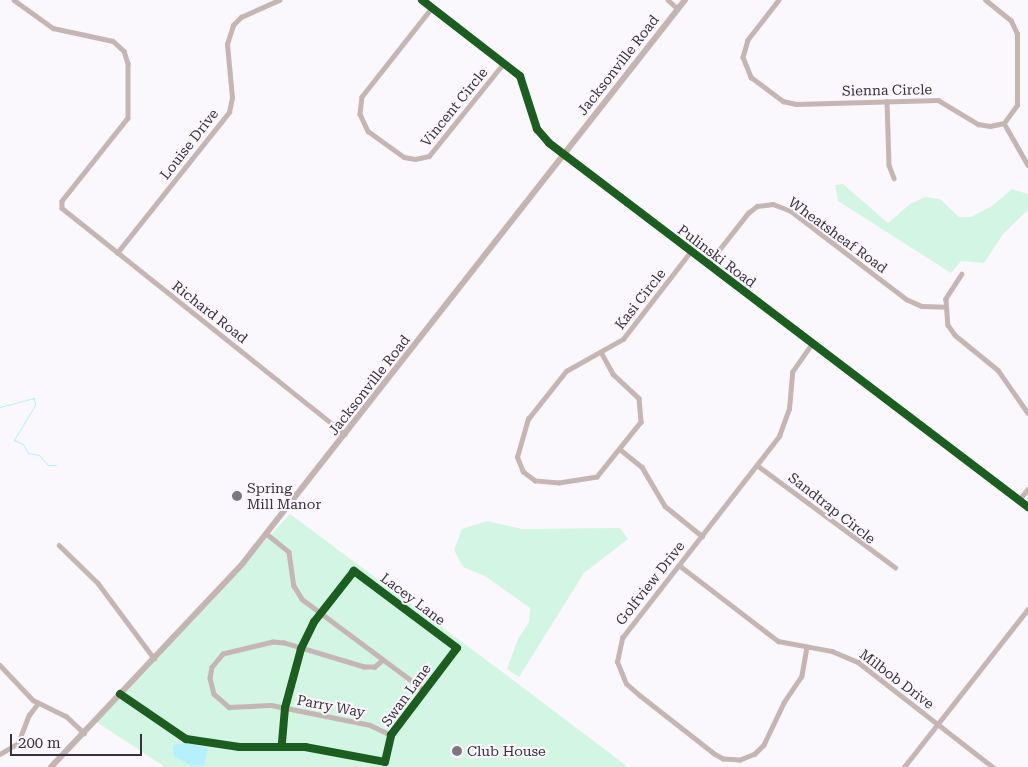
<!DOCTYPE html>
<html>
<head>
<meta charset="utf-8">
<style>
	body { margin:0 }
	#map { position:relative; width:1028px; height:767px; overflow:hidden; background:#fbf8fd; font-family:"Roboto Serif",serif }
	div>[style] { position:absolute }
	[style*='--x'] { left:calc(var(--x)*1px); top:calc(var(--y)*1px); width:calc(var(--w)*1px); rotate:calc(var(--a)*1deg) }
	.green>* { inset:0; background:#d3f5e3 }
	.water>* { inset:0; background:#b6f0fe }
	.stream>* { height:1px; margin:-0.5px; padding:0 0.5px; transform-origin:0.5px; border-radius:0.5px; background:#b6f0fe }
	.minor>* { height:4.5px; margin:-2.25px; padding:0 2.25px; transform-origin:2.25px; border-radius:2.25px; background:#c5b6b3 }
	.secondary>* { height:6px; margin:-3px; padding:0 3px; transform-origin:3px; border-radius:3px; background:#c4b4b2 }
	.cycleway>* { height:8px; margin:-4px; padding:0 4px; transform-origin:4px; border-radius:4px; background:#1b5e20 }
	.dots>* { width:14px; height:14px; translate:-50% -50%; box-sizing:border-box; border:2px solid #fcf6ff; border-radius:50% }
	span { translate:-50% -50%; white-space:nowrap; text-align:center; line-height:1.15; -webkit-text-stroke:4px #fcf6ff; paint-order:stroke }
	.street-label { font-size:14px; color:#38323b }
	.poi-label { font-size:14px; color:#38323b }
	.left { translate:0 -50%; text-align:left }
	.scale { position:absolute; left:10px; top:734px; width:132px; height:22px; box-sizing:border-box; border:2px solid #38323b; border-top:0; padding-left:6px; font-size:15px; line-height:18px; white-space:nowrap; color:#38323b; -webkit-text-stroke:4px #fcf6ff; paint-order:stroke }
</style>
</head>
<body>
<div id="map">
	<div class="green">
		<div style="clip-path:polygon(843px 184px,888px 223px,910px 204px,925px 197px,940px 199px,959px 217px,971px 217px,992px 206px,1012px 189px,1028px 194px,1028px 210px,1003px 234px,984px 263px,961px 261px,951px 273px,838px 201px,835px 185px)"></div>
		<div style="clip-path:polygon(290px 514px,501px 671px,628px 767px,165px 767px,95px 721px)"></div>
		<div style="clip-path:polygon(487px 521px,522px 529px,620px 528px,628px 539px,584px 573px,519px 677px,507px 669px,518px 639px,529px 622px,530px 608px,485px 576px,463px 567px,454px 550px,462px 529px)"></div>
	</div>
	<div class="water">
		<div style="clip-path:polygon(187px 743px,208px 748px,204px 765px,192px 766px,174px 756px,173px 745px)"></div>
	</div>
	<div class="stream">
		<div style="--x:0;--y:407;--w:35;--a:-15"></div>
		<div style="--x:34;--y:398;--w:7;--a:82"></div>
		<div style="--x:35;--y:405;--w:41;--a:121"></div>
		<div style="--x:14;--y:440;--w:10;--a:24"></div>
		<div style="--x:23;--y:444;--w:10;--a:61"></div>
		<div style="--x:28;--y:453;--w:11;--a:10"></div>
		<div style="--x:39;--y:455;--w:13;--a:48"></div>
		<div style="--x:48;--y:465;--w:8;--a:0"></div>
	</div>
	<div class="minor">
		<div style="--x:14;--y:0;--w:48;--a:35.7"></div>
		<div style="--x:53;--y:28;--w:61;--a:12.2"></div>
		<div style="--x:113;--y:41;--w:15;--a:42"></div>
		<div style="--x:124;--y:51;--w:13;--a:72"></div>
		<div style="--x:128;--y:63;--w:55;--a:90"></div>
		<div style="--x:128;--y:118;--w:106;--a:128.5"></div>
		<div style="--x:62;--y:201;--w:7;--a:90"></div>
		<div style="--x:62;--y:208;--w:362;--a:38.6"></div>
		<div style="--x:422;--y:0;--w:124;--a:37.8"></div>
		<div style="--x:520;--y:76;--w:56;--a:72.2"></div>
		<div style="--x:537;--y:129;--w:18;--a:49"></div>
		<div style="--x:549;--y:143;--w:602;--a:37.23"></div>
		<div style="--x:668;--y:0;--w:13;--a:42"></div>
		<div style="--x:779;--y:0;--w:51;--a:127.8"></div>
		<div style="--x:748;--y:40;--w:18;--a:106"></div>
		<div style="--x:743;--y:57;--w:22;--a:68"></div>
		<div style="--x:751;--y:77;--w:40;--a:37"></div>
		<div style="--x:783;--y:101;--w:13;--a:13"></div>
		<div style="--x:796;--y:104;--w:142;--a:-1.6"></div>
		<div style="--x:938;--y:100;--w:47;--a:31"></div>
		<div style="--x:978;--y:124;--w:12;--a:9"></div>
		<div style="--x:990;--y:126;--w:14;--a:-12"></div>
		<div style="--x:1004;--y:123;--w:22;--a:-54"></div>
		<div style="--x:1017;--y:105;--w:71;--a:-90"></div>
		<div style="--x:1017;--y:34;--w:14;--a:-115"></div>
		<div style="--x:1011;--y:21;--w:33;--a:-141"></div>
		<div style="--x:432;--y:8;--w:113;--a:128.2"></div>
		<div style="--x:362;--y:97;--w:17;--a:97"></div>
		<div style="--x:360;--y:114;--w:19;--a:65"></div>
		<div style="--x:368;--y:131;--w:44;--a:35.8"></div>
		<div style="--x:404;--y:157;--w:11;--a:10"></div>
		<div style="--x:415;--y:159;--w:14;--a:-12"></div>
		<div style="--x:429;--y:156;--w:118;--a:-51.2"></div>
		<div style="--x:887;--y:101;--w:64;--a:88.2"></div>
		<div style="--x:889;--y:165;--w:14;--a:69"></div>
		<div style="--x:1004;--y:123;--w:48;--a:60.3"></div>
		<div style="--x:117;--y:253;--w:180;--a:-51.5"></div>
		<div style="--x:229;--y:112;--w:14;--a:-78"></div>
		<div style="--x:232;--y:98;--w:54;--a:-95.3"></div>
		<div style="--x:227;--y:44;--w:20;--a:-72"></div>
		<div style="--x:233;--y:25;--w:11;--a:-45"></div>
		<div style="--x:241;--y:17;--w:42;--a:-24.1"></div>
		<div style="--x:708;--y:264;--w:65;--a:-51.9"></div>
		<div style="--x:748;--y:213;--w:11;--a:-38"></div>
		<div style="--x:757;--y:206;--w:16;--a:-7"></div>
		<div style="--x:773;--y:204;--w:19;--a:21"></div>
		<div style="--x:791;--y:211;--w:145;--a:37.4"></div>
		<div style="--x:906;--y:299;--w:17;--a:24"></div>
		<div style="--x:922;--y:306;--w:23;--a:2"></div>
		<div style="--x:962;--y:274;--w:30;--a:123"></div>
		<div style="--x:946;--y:299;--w:26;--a:86"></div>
		<div style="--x:948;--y:325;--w:12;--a:55"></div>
		<div style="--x:955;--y:335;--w:55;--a:39.1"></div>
		<div style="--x:998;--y:370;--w:52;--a:55.1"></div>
		<div style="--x:601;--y:352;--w:25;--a:61"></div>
		<div style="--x:613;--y:374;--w:35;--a:43"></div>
		<div style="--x:639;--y:398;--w:24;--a:85"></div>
		<div style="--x:641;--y:422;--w:70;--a:128.7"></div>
		<div style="--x:597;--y:477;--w:38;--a:171"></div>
		<div style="--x:559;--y:483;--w:24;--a:-175"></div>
		<div style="--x:535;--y:481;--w:15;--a:-143"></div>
		<div style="--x:523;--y:472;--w:16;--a:-112"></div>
		<div style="--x:517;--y:457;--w:40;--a:-74"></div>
		<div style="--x:528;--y:419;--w:61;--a:-51.6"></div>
		<div style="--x:566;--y:371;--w:65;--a:-29.3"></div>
		<div style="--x:623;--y:339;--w:111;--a:-52.3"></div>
		<div style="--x:621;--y:450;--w:27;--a:39"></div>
		<div style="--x:642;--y:467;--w:45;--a:59.5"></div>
		<div style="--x:665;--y:506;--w:48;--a:39"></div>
		<div style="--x:757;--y:465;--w:172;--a:36.5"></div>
		<div style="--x:1019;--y:500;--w:14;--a:-51"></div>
		<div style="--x:267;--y:534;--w:28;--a:39"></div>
		<div style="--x:289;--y:552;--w:34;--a:82"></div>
		<div style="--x:294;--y:586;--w:15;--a:58"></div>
		<div style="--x:302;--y:599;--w:152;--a:36.7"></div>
		<div style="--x:59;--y:545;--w:54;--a:44.3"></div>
		<div style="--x:98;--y:583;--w:94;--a:53.3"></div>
		<div style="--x:679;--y:565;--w:125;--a:37.5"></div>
		<div style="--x:778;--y:641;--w:55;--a:10.5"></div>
		<div style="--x:832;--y:651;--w:28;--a:23"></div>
		<div style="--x:858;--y:662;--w:171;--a:37.9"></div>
		<div style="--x:807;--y:647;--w:29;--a:100"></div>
		<div style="--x:802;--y:676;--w:32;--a:124"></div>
		<div style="--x:784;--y:703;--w:47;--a:115.5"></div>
		<div style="--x:764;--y:745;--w:13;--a:135"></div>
		<div style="--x:755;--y:754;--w:16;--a:158"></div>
		<div style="--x:740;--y:760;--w:17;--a:-177"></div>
		<div style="--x:723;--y:759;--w:10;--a:-151"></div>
		<div style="--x:714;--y:754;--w:94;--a:-141.9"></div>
		<div style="--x:640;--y:696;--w:18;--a:-139"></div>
		<div style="--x:626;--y:684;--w:24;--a:-112"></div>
		<div style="--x:617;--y:662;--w:25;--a:-78"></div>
		<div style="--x:622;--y:638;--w:256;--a:-52.1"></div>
		<div style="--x:779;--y:436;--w:29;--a:-70"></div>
		<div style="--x:789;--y:409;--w:37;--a:-85"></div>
		<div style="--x:792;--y:372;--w:35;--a:-55"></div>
		<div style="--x:383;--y:660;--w:11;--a:139"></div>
		<div style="--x:375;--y:667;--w:11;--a:180"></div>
		<div style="--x:364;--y:667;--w:84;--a:-163.3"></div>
		<div style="--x:284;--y:643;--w:11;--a:-175"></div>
		<div style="--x:273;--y:642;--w:51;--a:166.5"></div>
		<div style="--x:223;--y:654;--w:17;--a:130"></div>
		<div style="--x:212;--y:667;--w:11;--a:100"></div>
		<div style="--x:210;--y:678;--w:16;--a:76"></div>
		<div style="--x:214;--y:694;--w:20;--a:41"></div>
		<div style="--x:229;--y:707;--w:42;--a:-2.7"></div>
		<div style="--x:271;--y:705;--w:101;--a:11.4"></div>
		<div style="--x:370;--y:725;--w:23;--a:25"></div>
		<div style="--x:0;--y:665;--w:48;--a:46.7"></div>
		<div style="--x:33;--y:700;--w:37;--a:26"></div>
		<div style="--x:66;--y:716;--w:25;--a:43"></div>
		<div style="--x:120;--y:694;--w:80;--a:34.3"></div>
		<div style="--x:186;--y:739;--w:54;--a:8.6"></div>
		<div style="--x:239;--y:747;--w:66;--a:0"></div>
		<div style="--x:305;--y:747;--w:81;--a:10.6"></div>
		<div style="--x:385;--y:762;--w:28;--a:-77"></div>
		<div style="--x:391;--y:735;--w:109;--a:-52.8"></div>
		<div style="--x:457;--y:648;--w:129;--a:-143.2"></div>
		<div style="--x:354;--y:571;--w:65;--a:128.1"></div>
		<div style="--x:314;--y:622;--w:30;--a:116"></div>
		<div style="--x:301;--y:649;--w:61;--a:105.2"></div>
		<div style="--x:285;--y:708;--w:38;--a:95"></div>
		<div style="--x:0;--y:754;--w:21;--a:-31"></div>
		<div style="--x:18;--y:743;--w:30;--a:-69"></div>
		<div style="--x:29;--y:715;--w:15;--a:-53"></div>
		<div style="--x:904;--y:767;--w:201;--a:-51.9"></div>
	</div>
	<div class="secondary">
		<div style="--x:51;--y:767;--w:280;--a:-46.7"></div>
		<div style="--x:243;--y:563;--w:716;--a:-51.87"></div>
	</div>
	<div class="cycleway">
		<div style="--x:422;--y:0;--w:124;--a:37.8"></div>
		<div style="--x:520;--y:76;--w:56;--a:72.2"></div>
		<div style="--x:537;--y:129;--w:18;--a:49"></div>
		<div style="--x:549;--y:143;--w:602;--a:37.23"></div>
		<div style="--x:120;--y:694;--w:80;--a:34.3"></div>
		<div style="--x:186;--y:739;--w:54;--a:8.6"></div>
		<div style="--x:239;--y:747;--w:66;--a:0"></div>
		<div style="--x:305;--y:747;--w:81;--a:10.6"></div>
		<div style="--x:385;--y:762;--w:28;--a:-77"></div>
		<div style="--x:391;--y:735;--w:109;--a:-52.8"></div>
		<div style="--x:457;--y:648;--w:129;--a:-143.2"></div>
		<div style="--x:354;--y:571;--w:65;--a:128.1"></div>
		<div style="--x:314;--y:622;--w:30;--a:116"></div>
		<div style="--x:301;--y:649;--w:61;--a:105.2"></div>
		<div style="--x:285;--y:708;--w:38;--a:95"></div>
	</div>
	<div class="dots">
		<div style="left:237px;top:496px;background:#7c777f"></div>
		<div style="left:457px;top:751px;background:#7c777f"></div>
	</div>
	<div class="street-label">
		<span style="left:618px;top:65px;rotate:-52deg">Jacksonville Road</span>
		<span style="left:887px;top:90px;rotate:-1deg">Sienna Circle</span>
		<span style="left:454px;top:107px;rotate:-51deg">Vincent Circle</span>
		<span style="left:189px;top:144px;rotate:-52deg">Louise Drive</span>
		<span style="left:838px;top:235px;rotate:36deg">Wheatsheaf Road</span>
		<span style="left:717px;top:256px;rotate:37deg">Pulinski Road</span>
		<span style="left:640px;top:299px;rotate:-52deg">Kasi Circle</span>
		<span style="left:210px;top:312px;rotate:38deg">Richard Road</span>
		<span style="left:369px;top:385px;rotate:-52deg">Jacksonville Road</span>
		<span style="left:832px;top:508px;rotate:38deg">Sandtrap Circle</span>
		<span style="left:650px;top:583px;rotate:-52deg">Golfview Drive</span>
		<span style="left:413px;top:599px;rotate:37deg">Lacey Lane</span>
		<span style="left:897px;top:679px;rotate:37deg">Milbob Drive</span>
		<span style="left:406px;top:695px;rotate:-54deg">Swan Lane</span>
		<span style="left:331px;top:706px;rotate:11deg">Parry Way</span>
	</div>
	<div class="poi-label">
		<span class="left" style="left:247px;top:496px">Spring<br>Mill Manor</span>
		<span class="left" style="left:467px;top:751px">Club House</span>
	</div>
	<div class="scale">200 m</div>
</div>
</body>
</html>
